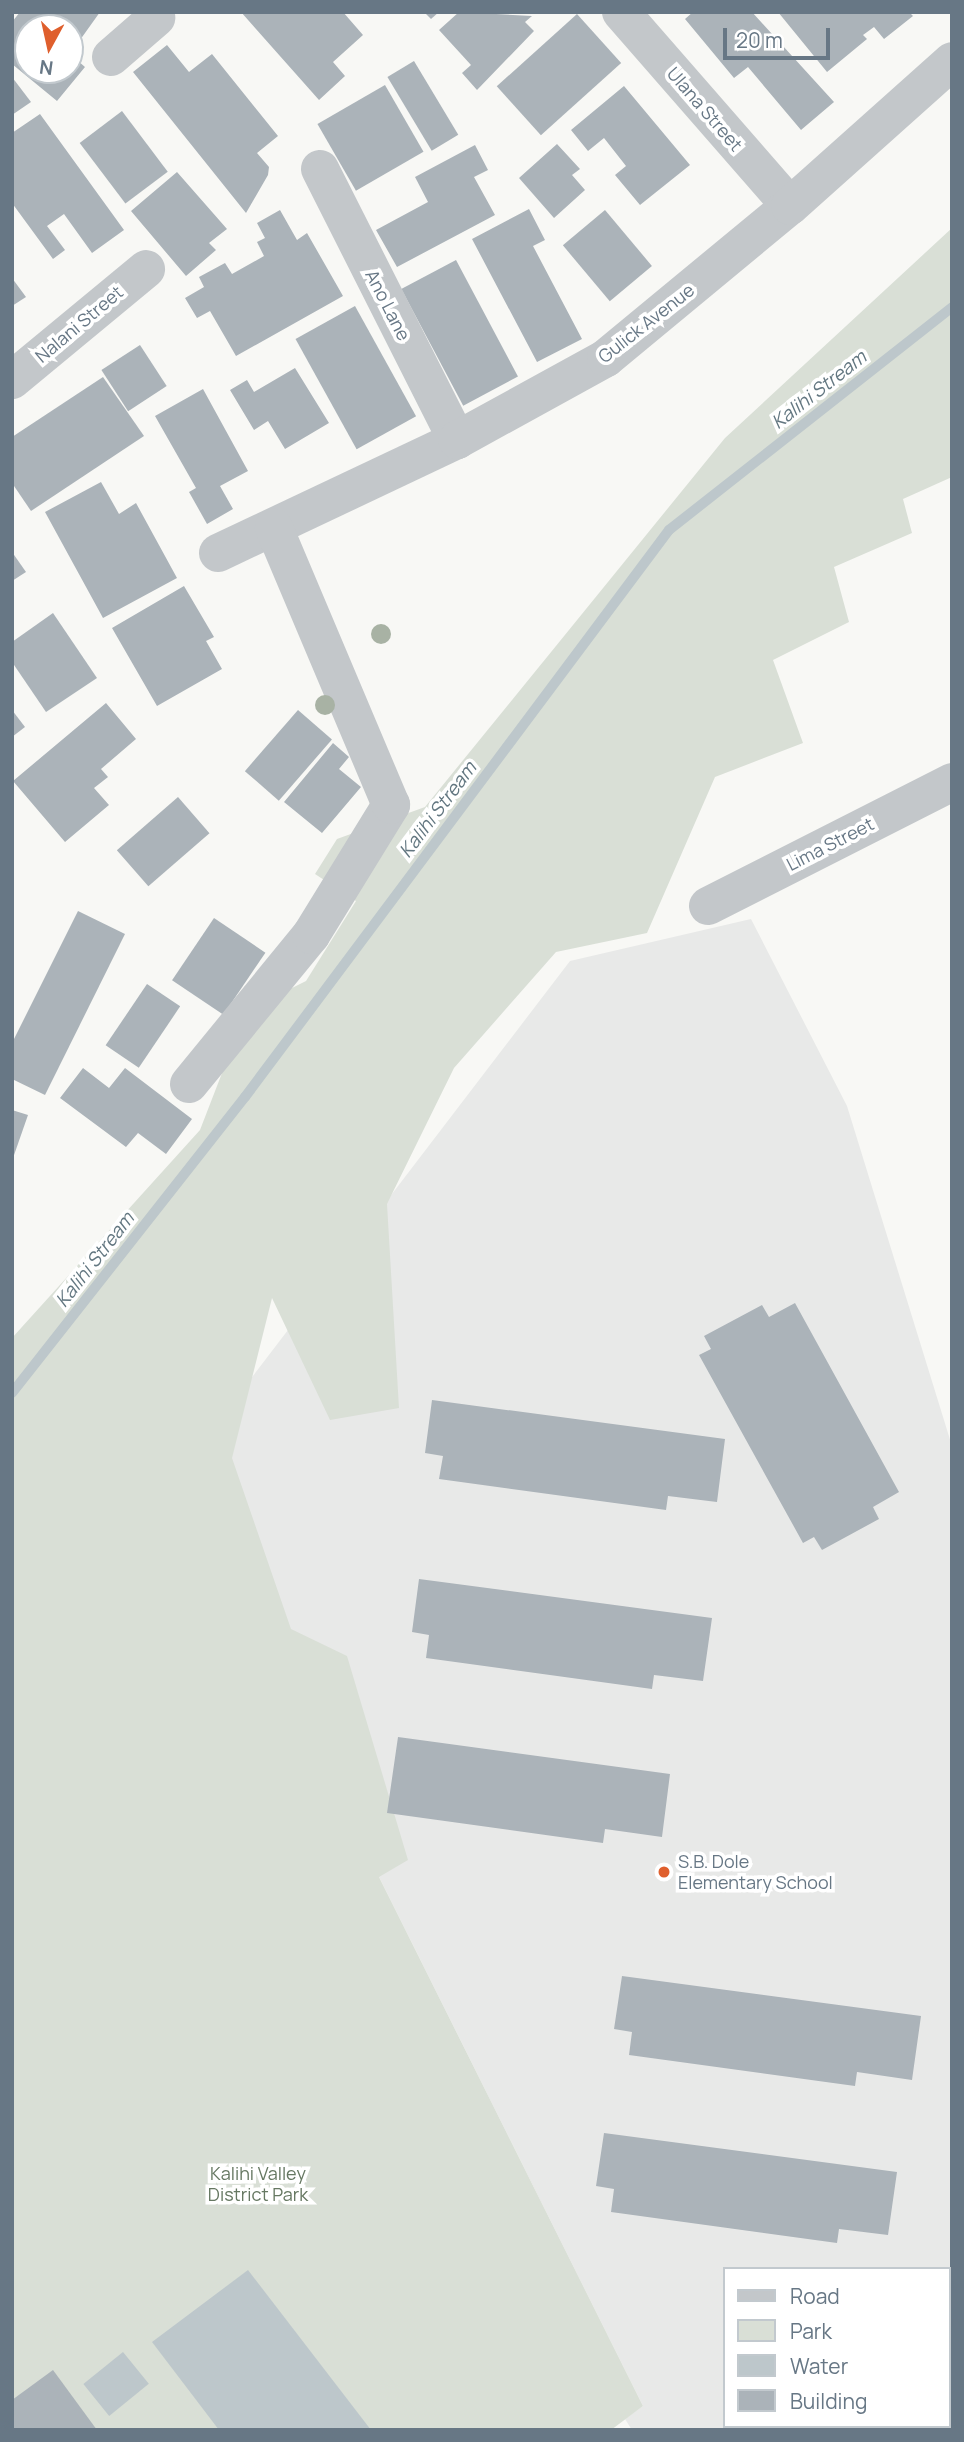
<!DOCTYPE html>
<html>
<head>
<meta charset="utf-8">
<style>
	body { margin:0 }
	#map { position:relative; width:964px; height:2442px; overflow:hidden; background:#f8f8f5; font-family:Manrope,sans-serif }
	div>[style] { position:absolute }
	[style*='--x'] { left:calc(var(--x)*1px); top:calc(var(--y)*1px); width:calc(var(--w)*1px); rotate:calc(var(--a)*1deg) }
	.built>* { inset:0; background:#e8e9e8 }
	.green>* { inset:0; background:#d9dfd6 }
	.water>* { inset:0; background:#bdc7cb; transform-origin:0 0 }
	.stream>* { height:10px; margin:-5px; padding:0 5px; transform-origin:5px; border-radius:5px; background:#bdc7cb }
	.building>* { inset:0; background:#abb3b9; transform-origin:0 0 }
	.minor>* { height:38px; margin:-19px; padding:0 19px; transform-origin:19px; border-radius:19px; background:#c3c7ca }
	.trees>* { width:20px; height:20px; margin:-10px; border-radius:50%; background:#a8b2a4 }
	.dots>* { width:19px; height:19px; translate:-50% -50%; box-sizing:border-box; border:4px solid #fff; border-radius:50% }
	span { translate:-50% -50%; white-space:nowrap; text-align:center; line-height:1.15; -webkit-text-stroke:7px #fff; paint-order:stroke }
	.street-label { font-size:18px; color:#677785 }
	.poi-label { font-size:18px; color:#677785 }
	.left { translate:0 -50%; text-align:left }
	.park-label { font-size:18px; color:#667862 }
	.water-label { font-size:19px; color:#637781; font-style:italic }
	.frame { position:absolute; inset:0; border:14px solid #677785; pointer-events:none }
	.legend { position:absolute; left:723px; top:2267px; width:228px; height:161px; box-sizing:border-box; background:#fff; border:2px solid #c2c9ce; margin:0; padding:9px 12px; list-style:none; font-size:21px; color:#677785 }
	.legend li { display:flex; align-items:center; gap:14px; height:35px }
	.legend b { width:35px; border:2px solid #c2c9ce }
	.north { position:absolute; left:14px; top:14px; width:70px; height:70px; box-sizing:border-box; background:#fff; border:2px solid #c2c9ce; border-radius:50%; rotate:188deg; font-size:19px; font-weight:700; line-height:28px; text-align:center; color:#677785 }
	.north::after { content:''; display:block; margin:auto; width:24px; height:32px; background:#df5f2d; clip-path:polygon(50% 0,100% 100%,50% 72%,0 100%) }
	.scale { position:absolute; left:723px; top:28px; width:107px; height:32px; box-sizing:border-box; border:4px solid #677785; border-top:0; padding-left:9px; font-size:21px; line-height:24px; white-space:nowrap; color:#677785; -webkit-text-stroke:5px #fff; paint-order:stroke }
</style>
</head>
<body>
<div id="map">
	<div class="built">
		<div style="clip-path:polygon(evenodd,751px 919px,847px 1106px,952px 1446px,952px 2430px,632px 2430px,625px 2419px,643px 2406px,178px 1474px,570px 961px,751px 919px,724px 2269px,948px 2269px,948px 2426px,724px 2426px,724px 2269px)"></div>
	</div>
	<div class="green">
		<div style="clip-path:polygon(952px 228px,952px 477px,903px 499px,912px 533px,834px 567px,849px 622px,773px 660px,803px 743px,715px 777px,647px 933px,556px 952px,454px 1068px,387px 1204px,399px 1408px,330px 1420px,272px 1298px,232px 1458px,291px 1629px,347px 1656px,408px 1860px,379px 1877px,643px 2406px,611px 2430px,12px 2430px,12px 1338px,200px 1130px,246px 1011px,306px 981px,356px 901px,315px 874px,337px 839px,425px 807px,725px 438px)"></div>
	</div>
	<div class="water">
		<div style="clip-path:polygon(248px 2270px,371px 2430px,219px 2430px,152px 2342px)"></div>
		<div style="left:123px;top:2352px;width:41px;height:51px;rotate:51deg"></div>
	</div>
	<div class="stream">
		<div style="--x:12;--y:1393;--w:377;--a:-51.8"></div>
		<div style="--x:245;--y:1097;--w:708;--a:-53.21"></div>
		<div style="--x:669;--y:530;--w:360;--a:-38.2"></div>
	</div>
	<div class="building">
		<div style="clip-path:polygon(20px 12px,100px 12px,70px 54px,70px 28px,28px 28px,28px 70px,70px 70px,70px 54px,85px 67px,57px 101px,12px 64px,12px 22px)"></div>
		<div style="clip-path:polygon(241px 12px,343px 12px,363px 35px,333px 62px,345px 76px,319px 100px)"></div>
		<div style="clip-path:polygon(424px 12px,439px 12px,431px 19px)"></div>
		<div style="clip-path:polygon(459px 12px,532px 16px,525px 22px,534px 31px,477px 90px,462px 73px,471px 65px,439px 30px)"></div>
		<div style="clip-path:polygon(693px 12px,752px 12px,834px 102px,801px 130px,748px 67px,734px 78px,685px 19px)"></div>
		<div style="clip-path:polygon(778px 12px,909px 12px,913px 16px,884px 39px,874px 27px,863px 35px,867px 39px,827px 72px)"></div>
		<div style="left:577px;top:14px;width:66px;height:108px;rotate:48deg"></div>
		<div style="clip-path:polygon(167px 45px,189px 72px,212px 54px,278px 136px,257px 153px,269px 167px,268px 175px,246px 213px,133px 72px)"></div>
		<div style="left:414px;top:61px;width:86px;height:31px;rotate:59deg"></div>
		<div style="clip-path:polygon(12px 77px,31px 102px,12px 115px)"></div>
		<div style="left:385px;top:85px;width:77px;height:78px;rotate:60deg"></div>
		<div style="clip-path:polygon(624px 86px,690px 165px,640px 205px,615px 175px,626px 166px,604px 138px,588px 151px,571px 130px)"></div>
		<div style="left:122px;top:111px;width:76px;height:53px;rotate:53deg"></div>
		<div style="clip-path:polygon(40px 114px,124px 230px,92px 253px,64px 214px,47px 226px,65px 250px,53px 259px,12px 203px,12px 133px)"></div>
		<div style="clip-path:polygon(557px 144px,580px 169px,572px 175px,585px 190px,554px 218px,519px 178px)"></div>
		<div style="clip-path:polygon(475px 145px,488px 170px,474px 177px,495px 215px,397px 267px,376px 230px,428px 202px,415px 177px)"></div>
		<div style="clip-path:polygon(177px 172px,227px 229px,209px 243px,216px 250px,186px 276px,131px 211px)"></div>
		<div style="clip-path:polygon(529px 209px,545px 240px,533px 246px,582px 339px,537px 362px,472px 239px)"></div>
		<div style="clip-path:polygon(280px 210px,297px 240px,307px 233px,343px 296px,236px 356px,210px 311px,197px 318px,185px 298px,204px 287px,199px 277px,225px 263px,232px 274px,264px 256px,257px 242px,265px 238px,257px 223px)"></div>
		<div style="left:605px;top:210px;width:73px;height:55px;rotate:50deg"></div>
		<div style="left:456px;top:260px;width:132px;height:62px;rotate:62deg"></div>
		<div style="clip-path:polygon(12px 278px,26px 297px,12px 306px)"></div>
		<div style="left:355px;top:306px;width:126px;height:68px;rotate:61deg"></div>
		<div style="left:140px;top:345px;width:49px;height:46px;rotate:57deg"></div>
		<div style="clip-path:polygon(295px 368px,329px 423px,285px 449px,268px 421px,254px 430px,230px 390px,247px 380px,254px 392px)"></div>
		<div style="clip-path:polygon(103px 377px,144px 436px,31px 511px,12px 483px,12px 437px)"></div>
		<div style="clip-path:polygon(203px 389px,248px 471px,220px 486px,233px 509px,207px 524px,189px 492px,196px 488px,155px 416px)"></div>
		<div style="clip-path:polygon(101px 482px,119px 514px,136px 503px,177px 578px,103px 618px,45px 512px)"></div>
		<div style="clip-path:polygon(12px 552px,26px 572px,12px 581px)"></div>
		<div style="clip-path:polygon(184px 586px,214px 637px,206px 641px,222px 669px,157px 706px,112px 628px)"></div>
		<div style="clip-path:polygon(53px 613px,97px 678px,46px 712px,12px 662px,12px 642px)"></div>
		<div style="clip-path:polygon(106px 703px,136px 739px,101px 769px,108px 777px,94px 788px,109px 805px,65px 842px,13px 781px)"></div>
		<div style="clip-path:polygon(12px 710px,25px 727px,12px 737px)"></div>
		<div style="left:298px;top:710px;width:45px;height:81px;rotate:41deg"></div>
		<div style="clip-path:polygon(333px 743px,349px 757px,339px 769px,361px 787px,322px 833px,284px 802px)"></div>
		<div style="left:178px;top:797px;width:48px;height:81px;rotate:49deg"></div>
		<div style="clip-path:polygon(78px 911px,125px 934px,45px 1095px,12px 1079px,12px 1043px)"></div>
		<div style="left:214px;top:918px;width:62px;height:75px;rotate:34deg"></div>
		<div style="left:147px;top:984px;width:40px;height:74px;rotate:34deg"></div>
		<div style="clip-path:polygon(83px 1068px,109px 1088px,125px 1068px,192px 1119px,166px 1154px,138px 1133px,126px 1147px,60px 1098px)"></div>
		<div style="clip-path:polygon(12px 1110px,28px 1115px,13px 1158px,12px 1158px)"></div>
		<div style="clip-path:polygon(795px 1303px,899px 1492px,873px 1507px,879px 1519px,822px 1550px,814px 1537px,803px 1543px,699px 1355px,711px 1349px,704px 1336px,762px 1305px,769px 1317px)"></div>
		<div style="clip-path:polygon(432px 1400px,725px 1439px,717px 1502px,668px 1496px,666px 1510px,439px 1479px,443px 1456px,425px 1453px)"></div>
		<div style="clip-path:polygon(419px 1579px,712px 1618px,703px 1681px,654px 1675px,652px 1689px,426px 1658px,429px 1635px,412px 1632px)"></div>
		<div style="clip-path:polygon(398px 1737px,670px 1774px,662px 1837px,605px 1829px,603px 1843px,387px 1813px)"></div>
		<div style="clip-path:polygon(622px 1976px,921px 2016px,912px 2080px,857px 2072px,855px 2086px,629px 2055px,632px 2032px,614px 2029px)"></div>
		<div style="clip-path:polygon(604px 2133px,897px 2172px,888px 2235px,839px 2229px,837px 2243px,611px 2212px,614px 2189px,596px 2186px)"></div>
		<div style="clip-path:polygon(53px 2370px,97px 2430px,12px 2430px,12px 2400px)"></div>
	</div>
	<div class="minor">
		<div style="--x:621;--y:12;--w:257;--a:48.9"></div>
		<div style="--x:111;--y:57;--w:60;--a:-40.9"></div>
		<div style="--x:320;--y:169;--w:304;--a:63.2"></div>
		<div style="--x:12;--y:380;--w:174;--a:-39.6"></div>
		<div style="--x:218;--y:553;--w:264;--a:-25.3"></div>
		<div style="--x:457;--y:440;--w:170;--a:-28.8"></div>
		<div style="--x:606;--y:358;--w:239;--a:-39.6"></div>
		<div style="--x:790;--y:206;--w:217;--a:-41.8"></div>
		<div style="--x:708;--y:906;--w:274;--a:-26.9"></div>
		<div style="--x:189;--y:1084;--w:193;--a:-50.7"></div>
		<div style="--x:311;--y:935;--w:153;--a:-58.4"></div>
		<div style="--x:391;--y:805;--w:301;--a:-112.9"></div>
	</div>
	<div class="trees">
		<div style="left:381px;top:634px"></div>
		<div style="left:325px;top:705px"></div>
	</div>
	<div class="dots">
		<div style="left:664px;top:1872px;background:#df5f2d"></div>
	</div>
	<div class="street-label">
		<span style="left:705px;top:109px;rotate:49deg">Ulana Street</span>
		<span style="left:388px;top:305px;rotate:63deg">Ano Lane</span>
		<span style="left:646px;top:323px;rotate:-38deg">Gulick Avenue</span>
		<span style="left:79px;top:324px;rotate:-40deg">Nalani Street</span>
		<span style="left:830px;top:844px;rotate:-27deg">Lima Street</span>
	</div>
	<div class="poi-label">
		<span class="left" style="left:678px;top:1872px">S.B. Dole<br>Elementary School</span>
	</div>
	<div class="park-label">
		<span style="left:258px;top:2184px">Kalihi Valley<br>District Park</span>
	</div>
	<div class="water-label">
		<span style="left:819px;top:390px;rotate:-38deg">Kalihi Stream</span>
		<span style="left:438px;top:810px;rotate:-53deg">Kalihi Stream</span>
		<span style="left:95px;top:1260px;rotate:-52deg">Kalihi Stream</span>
	</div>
	<div class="frame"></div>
	<ul class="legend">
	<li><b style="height:9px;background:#c3c7ca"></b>Road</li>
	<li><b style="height:19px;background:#d9dfd6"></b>Park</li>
	<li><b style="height:19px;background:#bdc7cb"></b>Water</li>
	<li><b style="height:19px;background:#abb3b9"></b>Building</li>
	</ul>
	<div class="north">N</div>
	<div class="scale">20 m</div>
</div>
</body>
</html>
